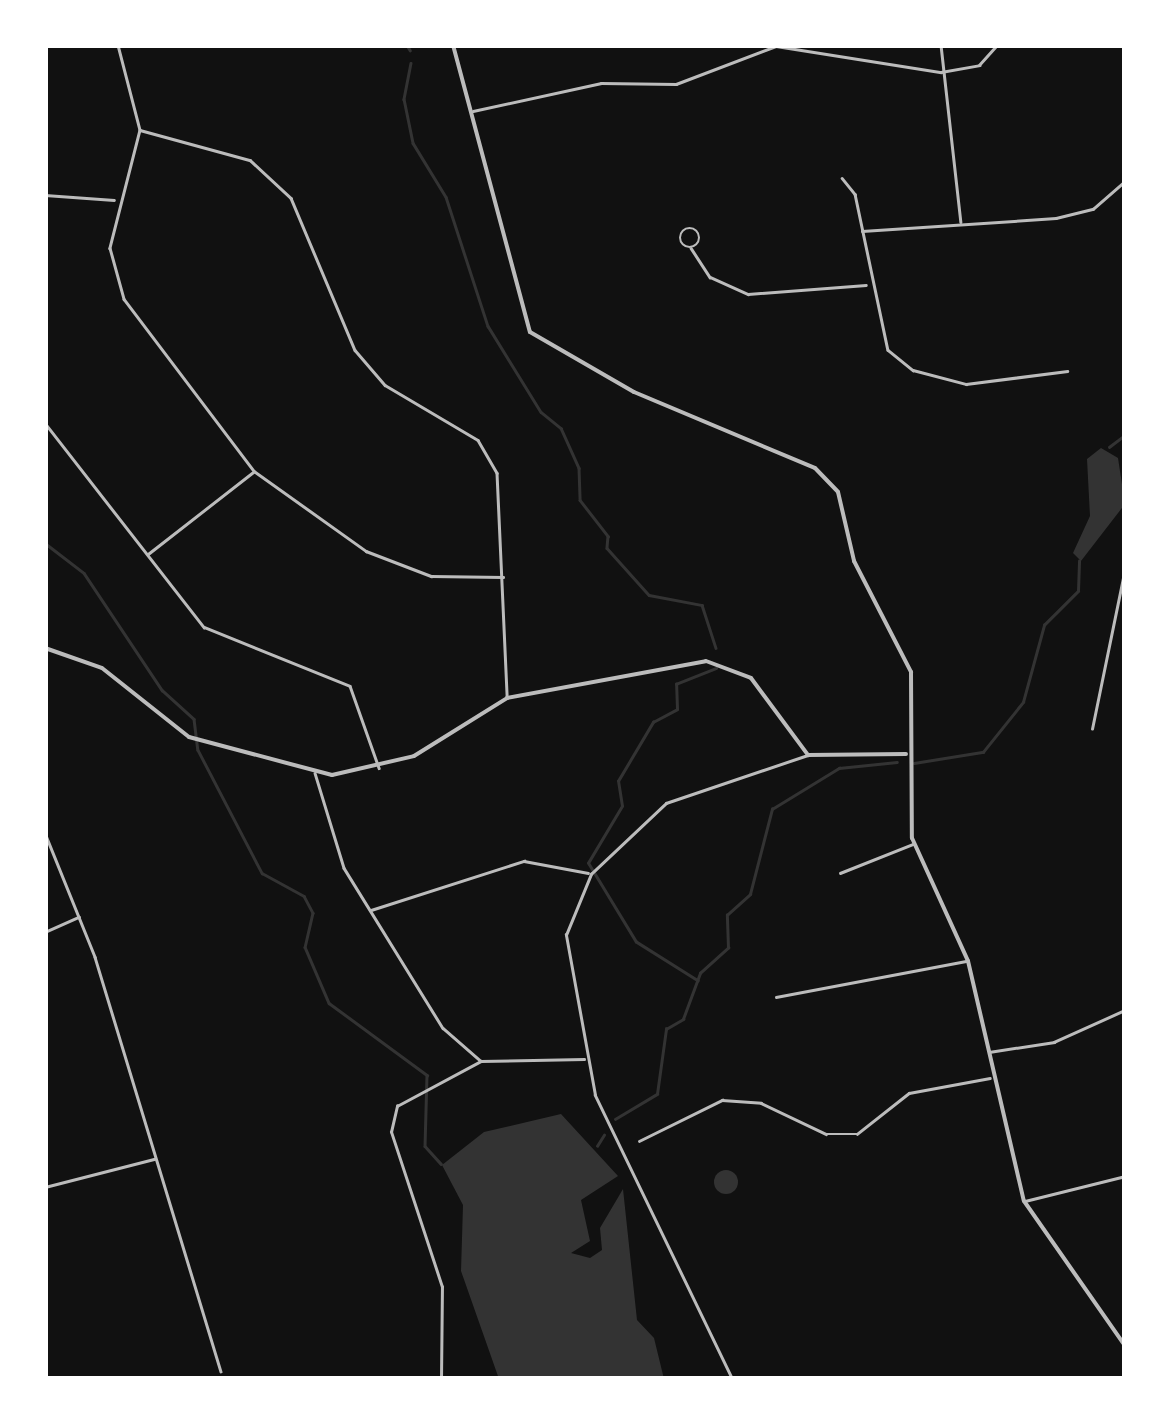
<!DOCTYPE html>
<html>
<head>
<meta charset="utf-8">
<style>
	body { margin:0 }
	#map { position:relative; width:1170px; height:1424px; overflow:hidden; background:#111; font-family:"DM Sans",sans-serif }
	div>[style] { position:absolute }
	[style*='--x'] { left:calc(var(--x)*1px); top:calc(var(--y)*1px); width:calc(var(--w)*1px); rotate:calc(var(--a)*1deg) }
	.water>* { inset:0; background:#333 }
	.round { border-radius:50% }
	.stream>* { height:2.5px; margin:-1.25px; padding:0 1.25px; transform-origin:1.25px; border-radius:1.25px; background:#333 }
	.minor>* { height:2.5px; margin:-1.25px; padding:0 1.25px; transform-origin:1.25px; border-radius:1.25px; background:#bcbcbc }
	.minor>.ring { margin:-1.25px; padding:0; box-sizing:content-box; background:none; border:2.5px solid #bcbcbc; border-radius:50% }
	.tertiary>* { height:4px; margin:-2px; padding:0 2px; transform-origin:2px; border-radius:2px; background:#bcbcbc }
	span { translate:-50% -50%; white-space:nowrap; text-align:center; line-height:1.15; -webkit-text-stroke:8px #fff; paint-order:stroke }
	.frame { position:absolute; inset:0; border:48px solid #fff; pointer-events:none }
</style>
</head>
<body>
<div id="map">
	<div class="water">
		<div style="clip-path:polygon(1101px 448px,1118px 458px,1125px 504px,1081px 561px,1073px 553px,1090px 516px,1087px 459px)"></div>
		<div style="clip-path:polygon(561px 1114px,618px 1176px,581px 1200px,590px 1241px,571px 1253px,590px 1258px,602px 1250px,600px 1228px,623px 1189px,637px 1320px,654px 1338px,664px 1379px,499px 1379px,461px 1271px,463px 1205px,442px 1165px,484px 1132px)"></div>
		<div class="round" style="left:714px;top:1170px;width:24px;height:24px"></div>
	</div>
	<div class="stream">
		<div style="--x:407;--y:45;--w:6;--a:59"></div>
		<div style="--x:411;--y:63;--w:37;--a:101"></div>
		<div style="--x:404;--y:99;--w:45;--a:78.4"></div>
		<div style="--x:413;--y:143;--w:63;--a:58.6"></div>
		<div style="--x:446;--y:197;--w:136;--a:72"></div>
		<div style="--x:488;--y:326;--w:101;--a:58.4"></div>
		<div style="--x:541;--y:412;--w:26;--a:39"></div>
		<div style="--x:561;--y:428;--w:44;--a:65.8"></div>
		<div style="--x:579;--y:468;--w:32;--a:88"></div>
		<div style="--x:580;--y:500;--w:46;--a:52.1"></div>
		<div style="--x:608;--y:536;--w:12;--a:95"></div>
		<div style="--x:607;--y:548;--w:63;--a:48.2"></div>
		<div style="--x:649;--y:595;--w:54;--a:10.7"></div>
		<div style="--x:702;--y:605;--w:45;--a:72"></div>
		<div style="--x:1109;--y:447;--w:20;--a:-37"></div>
		<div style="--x:45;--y:543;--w:49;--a:37.6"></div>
		<div style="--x:84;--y:573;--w:141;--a:56.3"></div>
		<div style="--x:162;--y:690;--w:43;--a:42.2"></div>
		<div style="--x:194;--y:719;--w:31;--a:83"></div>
		<div style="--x:198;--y:750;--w:139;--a:62.5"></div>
		<div style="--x:262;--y:873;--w:48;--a:28.7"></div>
		<div style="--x:304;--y:896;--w:19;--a:62"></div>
		<div style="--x:313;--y:913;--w:35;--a:103"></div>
		<div style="--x:305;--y:947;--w:61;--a:66.8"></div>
		<div style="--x:329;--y:1003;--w:122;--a:36.3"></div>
		<div style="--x:427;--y:1075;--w:71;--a:91.6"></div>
		<div style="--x:425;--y:1146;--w:24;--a:48"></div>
		<div style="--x:914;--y:763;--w:70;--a:-9.1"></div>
		<div style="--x:983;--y:752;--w:64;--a:-51.3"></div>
		<div style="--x:1023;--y:702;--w:80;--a:-74.7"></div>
		<div style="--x:1044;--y:625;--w:48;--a:-45"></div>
		<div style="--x:1078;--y:591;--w:30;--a:-88"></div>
		<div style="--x:698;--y:981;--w:73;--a:-147.8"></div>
		<div style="--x:636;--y:942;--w:92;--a:-121.3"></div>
		<div style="--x:588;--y:863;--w:66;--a:-59.2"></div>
		<div style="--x:622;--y:806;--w:25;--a:-99"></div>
		<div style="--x:618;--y:781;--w:69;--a:-59.3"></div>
		<div style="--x:653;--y:722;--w:27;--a:-28"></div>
		<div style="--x:677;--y:709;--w:25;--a:-92"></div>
		<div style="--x:676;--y:684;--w:43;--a:-21.8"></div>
		<div style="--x:615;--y:1119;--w:49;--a:-30.8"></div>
		<div style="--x:657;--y:1094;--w:66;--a:-82.1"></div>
		<div style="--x:666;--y:1029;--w:20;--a:-30"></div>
		<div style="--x:683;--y:1019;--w:49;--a:-69.7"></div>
		<div style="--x:700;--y:973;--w:38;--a:-42"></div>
		<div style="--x:728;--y:948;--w:33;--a:-92"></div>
		<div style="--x:727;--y:915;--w:31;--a:-42"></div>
		<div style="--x:750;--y:894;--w:88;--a:-75.5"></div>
		<div style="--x:772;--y:809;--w:79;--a:-31.5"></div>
		<div style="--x:839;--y:768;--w:58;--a:-5.9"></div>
		<div style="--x:597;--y:1146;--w:13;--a:-58"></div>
	</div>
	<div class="minor">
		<div style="--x:118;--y:45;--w:88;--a:75.5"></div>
		<div style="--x:140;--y:130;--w:122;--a:104.3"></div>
		<div style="--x:110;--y:248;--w:53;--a:74.6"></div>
		<div style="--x:124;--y:299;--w:216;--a:52.9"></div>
		<div style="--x:254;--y:471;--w:138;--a:35.5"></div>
		<div style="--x:366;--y:551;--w:70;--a:21"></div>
		<div style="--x:431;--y:576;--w:72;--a:0.8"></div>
		<div style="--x:941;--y:45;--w:178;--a:83.6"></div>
		<div style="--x:473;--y:111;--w:131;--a:-12.3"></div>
		<div style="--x:601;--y:83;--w:75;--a:0.8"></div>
		<div style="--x:676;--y:84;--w:107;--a:-20.8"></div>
		<div style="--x:776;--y:46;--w:167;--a:9"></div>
		<div style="--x:941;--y:72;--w:39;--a:-10"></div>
		<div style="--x:979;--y:65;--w:27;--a:-48"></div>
		<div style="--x:140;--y:130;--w:114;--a:15.3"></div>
		<div style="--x:250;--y:160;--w:56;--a:42.8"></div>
		<div style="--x:291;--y:198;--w:165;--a:67.2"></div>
		<div style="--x:355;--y:350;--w:46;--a:49.4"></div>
		<div style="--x:385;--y:385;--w:108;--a:30.6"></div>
		<div style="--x:478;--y:440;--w:38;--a:60"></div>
		<div style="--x:497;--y:473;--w:224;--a:87.4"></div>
		<div style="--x:842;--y:178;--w:21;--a:51"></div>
		<div style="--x:855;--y:194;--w:159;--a:78.1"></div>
		<div style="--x:888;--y:350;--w:32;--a:39"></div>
		<div style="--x:913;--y:370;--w:55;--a:14.8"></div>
		<div style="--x:966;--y:384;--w:102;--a:-7.3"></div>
		<div style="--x:45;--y:195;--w:69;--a:4.1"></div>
		<div class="ring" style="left:680px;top:228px;width:17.5px;height:17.5px"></div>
		<div style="--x:862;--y:231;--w:194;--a:-3.8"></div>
		<div style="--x:1056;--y:218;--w:38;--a:-14"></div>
		<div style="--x:1093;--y:209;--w:43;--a:-41.2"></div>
		<div style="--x:691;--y:248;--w:35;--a:57"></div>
		<div style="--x:710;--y:277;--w:42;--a:24.1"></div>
		<div style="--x:748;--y:294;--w:118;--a:-4.4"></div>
		<div style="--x:45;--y:423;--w:259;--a:52.1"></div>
		<div style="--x:204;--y:627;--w:157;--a:22"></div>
		<div style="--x:350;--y:686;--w:87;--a:70.5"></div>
		<div style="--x:148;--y:554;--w:132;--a:-37.9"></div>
		<div style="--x:1092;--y:729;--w:164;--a:-78.4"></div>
		<div style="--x:315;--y:773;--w:99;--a:73"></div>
		<div style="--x:344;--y:868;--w:188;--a:58.3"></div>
		<div style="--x:443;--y:1028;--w:50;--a:41"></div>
		<div style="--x:481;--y:1061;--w:103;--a:-1.1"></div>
		<div style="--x:45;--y:833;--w:134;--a:68"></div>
		<div style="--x:95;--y:957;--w:433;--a:73.1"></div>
		<div style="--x:840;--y:873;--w:79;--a:-21.7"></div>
		<div style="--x:371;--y:910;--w:161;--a:-17.8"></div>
		<div style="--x:524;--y:861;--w:65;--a:10.6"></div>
		<div style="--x:45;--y:932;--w:37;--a:-24"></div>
		<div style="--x:776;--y:997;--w:193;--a:-10.7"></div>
		<div style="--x:989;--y:1052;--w:66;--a:-8.7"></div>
		<div style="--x:1054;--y:1042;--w:78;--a:-24.3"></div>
		<div style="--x:639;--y:1141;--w:93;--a:-26.3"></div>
		<div style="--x:722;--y:1100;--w:39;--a:4"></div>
		<div style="--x:761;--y:1103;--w:72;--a:25.5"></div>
		<div style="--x:826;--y:1134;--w:31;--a:0"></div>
		<div style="--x:857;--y:1134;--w:66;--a:-38.3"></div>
		<div style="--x:909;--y:1093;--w:82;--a:-10.5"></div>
		<div style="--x:45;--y:1187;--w:113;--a:-14.4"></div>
		<div style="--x:1025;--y:1201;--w:103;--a:-14"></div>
		<div style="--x:441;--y:1379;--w:92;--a:-89.4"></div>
		<div style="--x:442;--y:1287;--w:163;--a:-108.2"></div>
		<div style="--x:391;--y:1132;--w:27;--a:-77"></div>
		<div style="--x:397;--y:1106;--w:95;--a:-28.2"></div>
		<div style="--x:732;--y:1379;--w:315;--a:-115.8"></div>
		<div style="--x:595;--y:1095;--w:163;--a:-100.3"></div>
		<div style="--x:566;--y:935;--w:66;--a:-67.7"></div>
		<div style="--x:591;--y:874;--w:103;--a:-43.4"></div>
		<div style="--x:666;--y:803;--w:150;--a:-18.7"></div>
	</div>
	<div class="tertiary">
		<div style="--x:453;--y:45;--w:297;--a:75"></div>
		<div style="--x:530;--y:332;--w:120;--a:30"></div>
		<div style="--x:634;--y:392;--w:196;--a:22.8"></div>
		<div style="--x:815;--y:468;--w:33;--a:46"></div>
		<div style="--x:838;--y:492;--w:71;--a:76.9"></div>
		<div style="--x:854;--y:561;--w:125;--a:62.8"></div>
		<div style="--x:911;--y:672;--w:166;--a:89.7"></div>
		<div style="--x:912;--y:838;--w:135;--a:65.5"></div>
		<div style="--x:968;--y:961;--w:246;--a:76.9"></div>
		<div style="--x:1024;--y:1201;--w:177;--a:55.1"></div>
		<div style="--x:45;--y:648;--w:60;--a:19.3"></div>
		<div style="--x:102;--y:668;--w:111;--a:38.4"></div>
		<div style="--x:189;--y:737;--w:148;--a:14.9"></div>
		<div style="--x:332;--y:775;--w:84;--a:-13"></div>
		<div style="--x:414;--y:756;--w:110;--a:-31.9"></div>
		<div style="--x:507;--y:698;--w:202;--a:-10.5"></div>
		<div style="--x:706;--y:661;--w:48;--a:20.7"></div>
		<div style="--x:751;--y:678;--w:96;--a:53.5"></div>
		<div style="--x:808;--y:755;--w:98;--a:-0.6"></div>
	</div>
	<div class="frame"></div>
</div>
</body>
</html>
